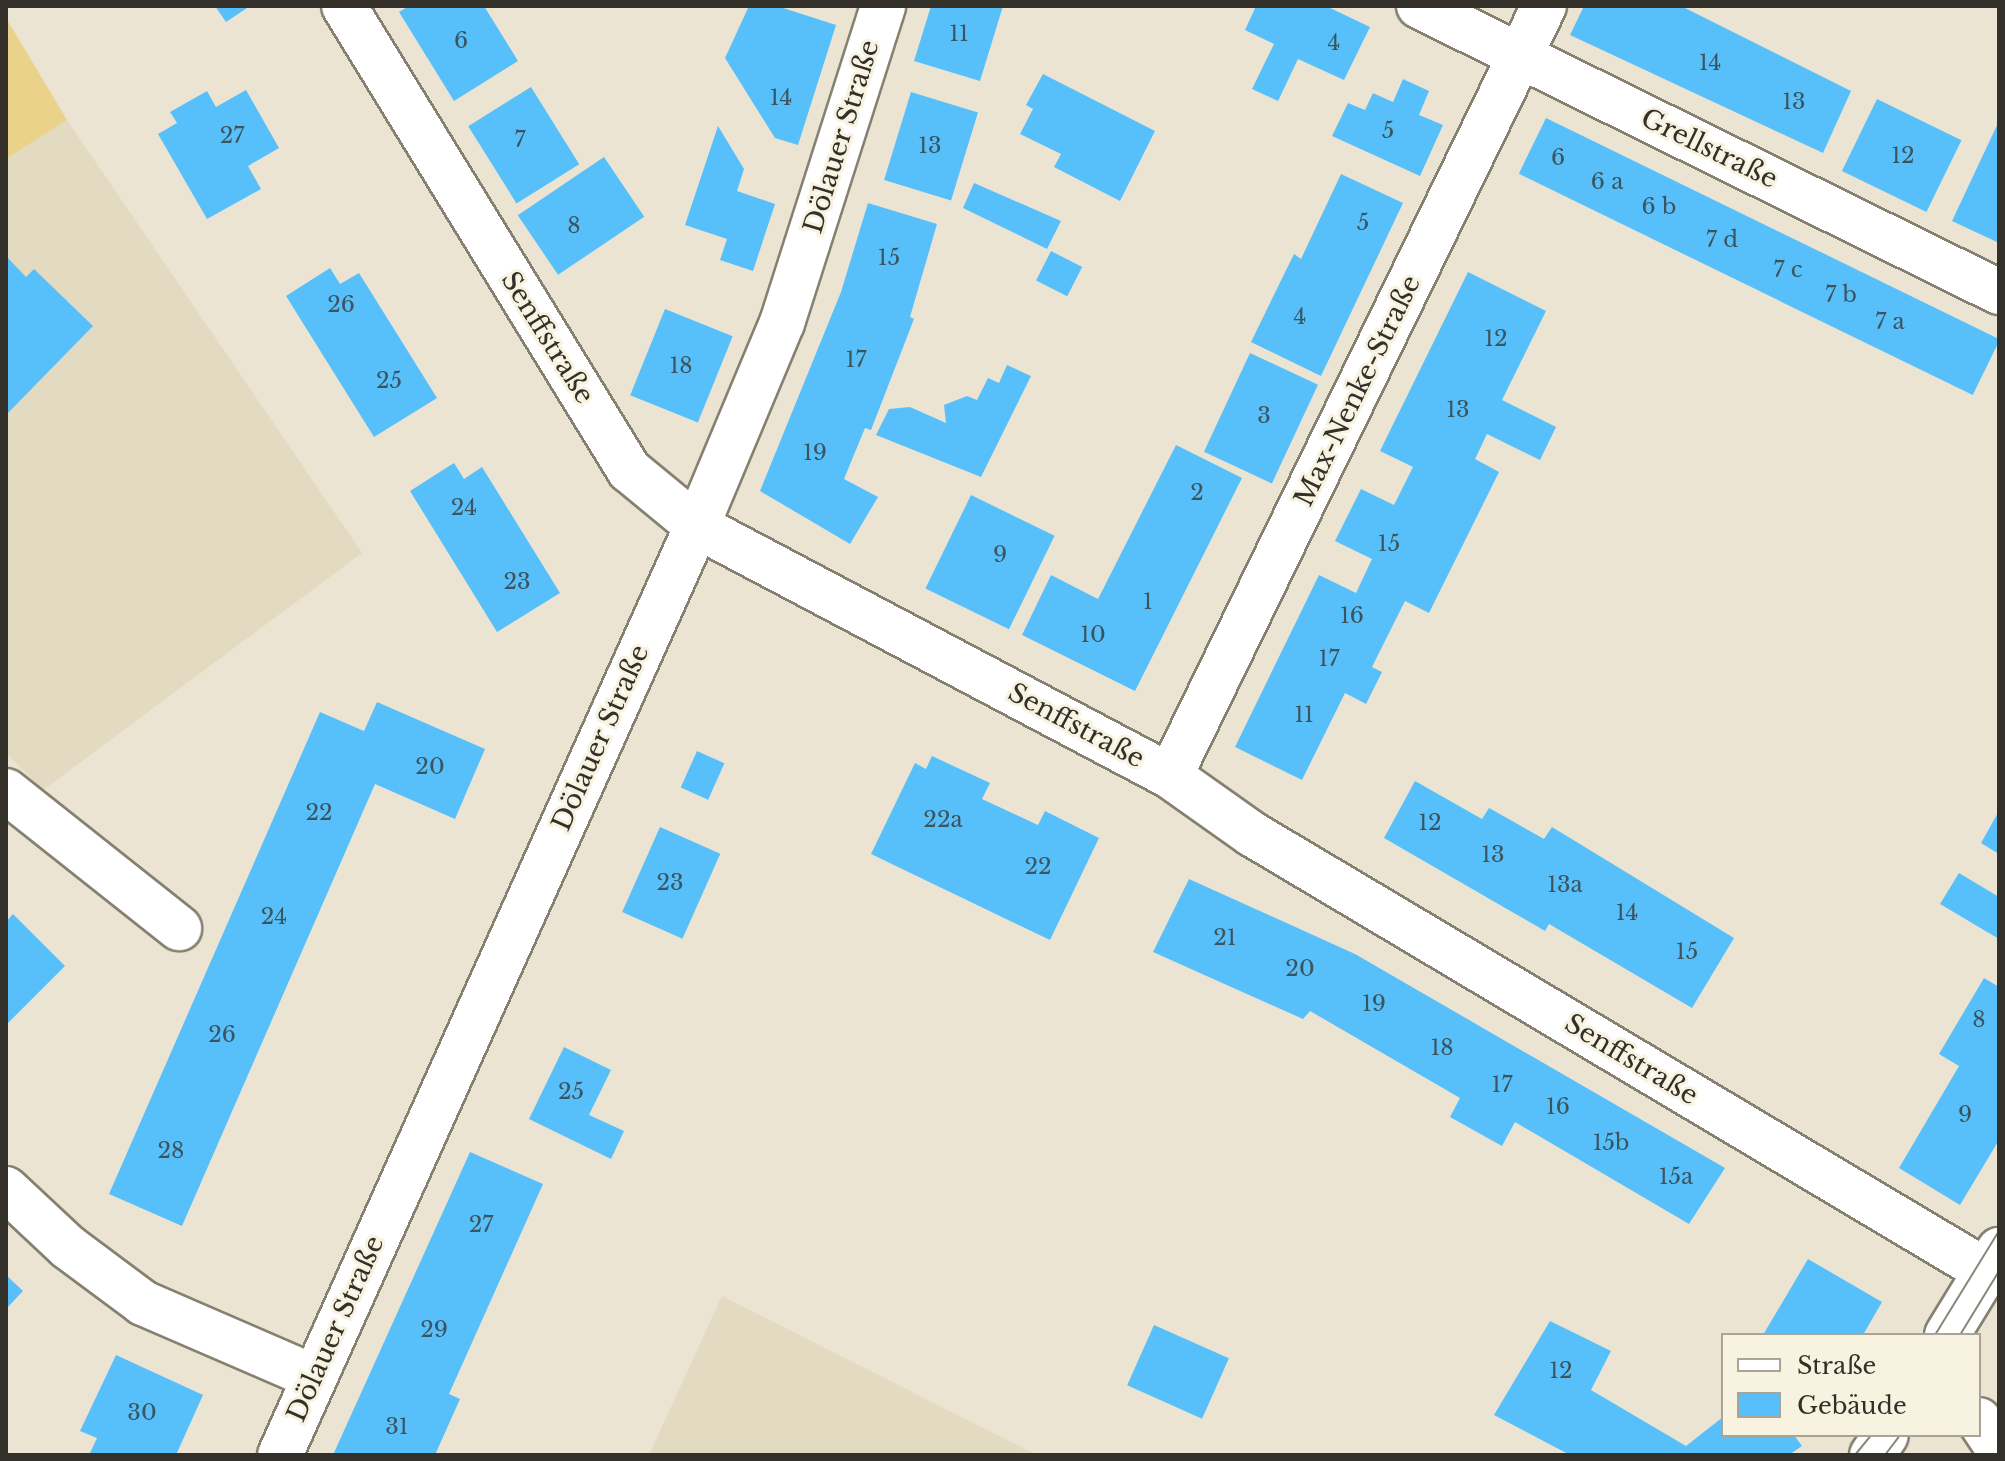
<!DOCTYPE html>
<html>
<head>
<meta charset="utf-8">
<style>
	body { margin:0 }
	#map { position:relative; width:2005px; height:1461px; overflow:hidden; background:#ebe4d3; font-family:"Libre Baskerville",serif }
	div>[style] { position:absolute }
	[style*='--x'] { left:calc(var(--x)*1px); top:calc(var(--y)*1px); width:calc(var(--w)*1px); rotate:calc(var(--a)*1deg) }
	.built>* { inset:0; background:#e2dac1 }
	.green>* { inset:0; background:#ebd28b }
	.building>* { inset:0; background:#57c0fa; transform-origin:0 0 }
	.roads { filter:drop-shadow(2px 0 #868070) drop-shadow(-2px 0 #868070) drop-shadow(0 2px #868070) drop-shadow(0 -2px #868070) }
	.minor>* { height:44px; margin:-22px; padding:0 22px; transform-origin:22px; border-radius:22px; background:#fff }
	.major>* { height:44px; margin:-22px; padding:0 22px; transform-origin:22px; border-radius:22px; background:#fff }
	.tram>* { height:2px; margin:-1px; padding:0 1px; transform-origin:1px; border-radius:1px; background:#898579 }
	span { translate:-50% -50%; white-space:nowrap; text-align:center; line-height:1.15; -webkit-text-stroke:6px #f8f2e0; paint-order:stroke }
	.number-label { font-size:22px; color:#3b545d }
	.number-label span { -webkit-text-stroke-width:0 }
	.street-label { font-size:26px; color:#323029 }
	.frame { position:absolute; inset:0; border:8px solid #323029; pointer-events:none }
	.legend { position:absolute; left:1721px; top:1333px; width:260px; height:104px; box-sizing:border-box; background:#f8f2e0; border:2px solid #a9a497; margin:0; padding:10px 14px; list-style:none; font-size:24px; color:#323029 }
	.legend li { display:flex; align-items:center; gap:16px; height:40px }
	.legend b { width:40px; border:2px solid #a9a497 }
</style>
</head>
<body>
<div id="map">
	<div class="built">
		<div style="clip-path:polygon(67px 120px,362px 553px,43px 790px,6px 753px,6px 159px)"></div>
		<div style="clip-path:polygon(722px 1296px,1037px 1455px,649px 1455px)"></div>
	</div>
	<div class="green">
		<div style="clip-path:polygon(6px 18px,67px 120px,6px 159px)"></div>
	</div>
	<div class="building">
		<div style="clip-path:polygon(215px 6px,250px 6px,226px 22px)"></div>
		<div style="clip-path:polygon(409px 6px,484px 6px,518px 61px,454px 101px,399px 12px)"></div>
		<div style="clip-path:polygon(749px 6px,777px 6px,836px 25px,798px 145px,775px 138px,725px 58px)"></div>
		<div style="clip-path:polygon(931px 6px,1003px 6px,980px 81px,914px 61px)"></div>
		<div style="clip-path:polygon(1256px 6px,1326px 6px,1370px 27px,1344px 80px,1298px 59px,1278px 101px,1252px 89px,1274px 44px,1245px 30px)"></div>
		<div style="clip-path:polygon(1584px 6px,1681px 6px,1851px 91px,1823px 153px,1570px 35px)"></div>
		<div style="clip-path:polygon(1043px 74px,1155px 131px,1120px 201px,1054px 167px,1061px 154px,1020px 134px,1033px 109px,1026px 105px)"></div>
		<div style="clip-path:polygon(1403px 79px,1429px 91px,1419px 115px,1443px 125px,1420px 176px,1332px 136px,1348px 103px,1365px 110px,1373px 93px,1393px 102px)"></div>
		<div style="left:531px;top:87px;width:91px;height:74px;rotate:58deg"></div>
		<div style="clip-path:polygon(246px 90px,279px 148px,248px 166px,261px 189px,207px 219px,158px 134px,177px 123px,170px 112px,207px 91px,216px 107px)"></div>
		<div style="left:911px;top:92px;width:70px;height:92px;rotate:17deg"></div>
		<div style="left:1877px;top:99px;width:94px;height:80px;rotate:26deg"></div>
		<div style="left:1546px;top:118px;width:505px;height:62px;rotate:26deg"></div>
		<div style="clip-path:polygon(1999px 121px,1999px 243px,1952px 221px)"></div>
		<div style="clip-path:polygon(718px 126px,744px 169px,737px 191px,775px 204px,753px 271px,720px 260px,727px 239px,685px 225px)"></div>
		<div style="left:604px;top:157px;width:72px;height:104px;rotate:56deg"></div>
		<div style="clip-path:polygon(1341px 174px,1403px 203px,1321px 376px,1251px 342px,1294px 254px,1301px 259px)"></div>
		<div style="clip-path:polygon(974px 183px,1061px 221px,1047px 249px,963px 208px)"></div>
		<div style="clip-path:polygon(868px 203px,937px 224px,910px 317px,914px 319px,871px 430px,865px 428px,844px 479px,878px 497px,850px 544px,760px 491px,841px 292px)"></div>
		<div style="left:1051px;top:251px;width:35px;height:33px;rotate:27deg"></div>
		<div style="clip-path:polygon(6px 256px,26px 277px,34px 269px,93px 326px,6px 415px)"></div>
		<div style="clip-path:polygon(330px 268px,340px 284px,359px 273px,437px 398px,374px 437px,286px 296px)"></div>
		<div style="clip-path:polygon(1468px 272px,1546px 311px,1502px 400px,1556px 427px,1540px 460px,1487px 434px,1475px 459px,1499px 472px,1429px 613px,1405px 601px,1372px 667px,1382px 672px,1366px 704px,1345px 693px,1302px 780px,1235px 747px,1319px 575px,1356px 593px,1372px 559px,1335px 541px,1361px 489px,1394px 505px,1413px 467px,1380px 451px)"></div>
		<div style="left:665px;top:309px;width:73px;height:93px;rotate:22deg"></div>
		<div style="left:1250px;top:353px;width:75px;height:109px;rotate:25deg"></div>
		<div style="clip-path:polygon(1007px 365px,1031px 376px,981px 477px,876px 435px,889px 409px,910px 407px,946px 423px,944px 405px,967px 396px,977px 400px,988px 378px,999px 383px)"></div>
		<div style="clip-path:polygon(1176px 445px,1242px 478px,1135px 691px,1022px 635px,1051px 575px,1098px 599px)"></div>
		<div style="clip-path:polygon(454px 463px,464px 479px,482px 467px,560px 593px,497px 632px,410px 491px)"></div>
		<div style="left:971px;top:495px;width:93px;height:104px;rotate:26deg"></div>
		<div style="clip-path:polygon(377px 702px,485px 749px,455px 819px,375px 784px,182px 1226px,109px 1194px,320px 712px,364px 731px)"></div>
		<div style="left:697px;top:751px;width:30px;height:40px;rotate:24deg"></div>
		<div style="clip-path:polygon(932px 756px,990px 783px,982px 799px,1038px 825px,1045px 811px,1099px 838px,1050px 940px,871px 854px,915px 763px,926px 769px)"></div>
		<div style="clip-path:polygon(1415px 781px,1482px 819px,1489px 808px,1544px 839px,1552px 827px,1734px 938px,1692px 1008px,1549px 924px,1545px 931px,1384px 838px)"></div>
		<div style="clip-path:polygon(1999px 811px,1999px 854px,1981px 843px)"></div>
		<div style="left:660px;top:827px;width:66px;height:93px;rotate:24deg"></div>
		<div style="clip-path:polygon(1959px 873px,1999px 897px,1999px 939px,1940px 904px)"></div>
		<div style="clip-path:polygon(1189px 879px,1355px 954px,1725px 1168px,1689px 1224px,1515px 1122px,1502px 1146px,1450px 1117px,1460px 1098px,1310px 1011px,1303px 1019px,1153px 952px)"></div>
		<div style="clip-path:polygon(13px 914px,65px 966px,6px 1025px,6px 922px)"></div>
		<div style="clip-path:polygon(1984px 978px,1999px 987px,1999px 1140px,1960px 1205px,1899px 1168px,1959px 1066px,1939px 1054px)"></div>
		<div style="clip-path:polygon(564px 1047px,611px 1070px,589px 1115px,624px 1131px,611px 1159px,529px 1119px)"></div>
		<div style="clip-path:polygon(470px 1152px,543px 1184px,449px 1394px,460px 1399px,435px 1455px,333px 1455px)"></div>
		<div style="clip-path:polygon(1808px 1259px,1882px 1302px,1863px 1335px,1763px 1335px)"></div>
		<div style="clip-path:polygon(6px 1275px,23px 1291px,6px 1309px)"></div>
		<div style="clip-path:polygon(1550px 1321px,1611px 1351px,1591px 1390px,1686px 1446px,1723px 1417px,1723px 1435px,1794px 1435px,1802px 1446px,1789px 1455px,1570px 1455px,1494px 1415px)"></div>
		<div style="left:1154px;top:1325px;width:82px;height:66px;rotate:24deg"></div>
		<div style="clip-path:polygon(116px 1355px,203px 1395px,176px 1455px,89px 1455px,97px 1438px,80px 1431px)"></div>
	</div>
	<div class="roads">
		<div class="minor">
			<div style="--x:344;--y:6;--w:545;--a:58.44"></div>
			<div style="--x:629;--y:470;--w:88;--a:39.5"></div>
			<div style="--x:697;--y:526;--w:535;--a:27.86"></div>
			<div style="--x:1170;--y:776;--w:100;--a:35.3"></div>
			<div style="--x:1252;--y:834;--w:854;--a:30.77"></div>
			<div style="--x:1419;--y:6;--w:647;--a:26.25"></div>
			<div style="--x:1170;--y:776;--w:856;--a:-64.09"></div>
			<div style="--x:6;--y:791;--w:221;--a:38.4"></div>
			<div style="--x:6;--y:1189;--w:85;--a:43.1"></div>
			<div style="--x:68;--y:1247;--w:94;--a:36.7"></div>
			<div style="--x:143;--y:1303;--w:186;--a:23.4"></div>
			<div style="--x:1979;--y:1420;--w:36;--a:56"></div>
			<div style="--x:280;--y:1455;--w:1018;--a:-65.83"></div>
			<div style="--x:697;--y:526;--w:220;--a:-67.3"></div>
			<div style="--x:782;--y:323;--w:333;--a:-72.3"></div>
		</div>
		<div class="major">
			<div style="--x:1947;--y:1335;--w:100;--a:-58.5"></div>
			<div style="--x:1872;--y:1455;--w:24;--a:-55"></div>
		</div>
	</div>
	<div class="tram">
		<div style="--x:1935;--y:1335;--w:122;--a:-58.4"></div>
		<div style="--x:1960;--y:1335;--w:75;--a:-58.6"></div>
		<div style="--x:1855;--y:1455;--w:26;--a:-51"></div>
		<div style="--x:1885;--y:1455;--w:25;--a:-53"></div>
	</div>
	<div class="number-label">
		<span style="left:959px;top:34px">11</span>
		<span style="left:461px;top:41px">6</span>
		<span style="left:1334px;top:43px">4</span>
		<span style="left:1710px;top:63px">14</span>
		<span style="left:781px;top:98px">14</span>
		<span style="left:1794px;top:102px">13</span>
		<span style="left:1388px;top:131px">5</span>
		<span style="left:232px;top:136px">27</span>
		<span style="left:520px;top:140px">7</span>
		<span style="left:930px;top:146px">13</span>
		<span style="left:1903px;top:156px">12</span>
		<span style="left:1558px;top:158px">6</span>
		<span style="left:1607px;top:182px">6 a</span>
		<span style="left:1659px;top:207px">6 b</span>
		<span style="left:1363px;top:223px">5</span>
		<span style="left:574px;top:226px">8</span>
		<span style="left:1722px;top:240px">7 d</span>
		<span style="left:889px;top:258px">15</span>
		<span style="left:1788px;top:270px">7 c</span>
		<span style="left:1841px;top:295px">7 b</span>
		<span style="left:341px;top:305px">26</span>
		<span style="left:1300px;top:317px">4</span>
		<span style="left:1890px;top:322px">7 a</span>
		<span style="left:1496px;top:339px">12</span>
		<span style="left:856px;top:360px">17</span>
		<span style="left:681px;top:366px">18</span>
		<span style="left:389px;top:381px">25</span>
		<span style="left:1458px;top:410px">13</span>
		<span style="left:1264px;top:416px">3</span>
		<span style="left:815px;top:453px">19</span>
		<span style="left:1197px;top:493px">2</span>
		<span style="left:464px;top:508px">24</span>
		<span style="left:1389px;top:544px">15</span>
		<span style="left:1000px;top:555px">9</span>
		<span style="left:517px;top:582px">23</span>
		<span style="left:1148px;top:602px">1</span>
		<span style="left:1352px;top:616px">16</span>
		<span style="left:1093px;top:635px">10</span>
		<span style="left:1329px;top:659px">17</span>
		<span style="left:1304px;top:715px">11</span>
		<span style="left:430px;top:767px">20</span>
		<span style="left:319px;top:813px">22</span>
		<span style="left:943px;top:820px">22a</span>
		<span style="left:1430px;top:823px">12</span>
		<span style="left:1493px;top:855px">13</span>
		<span style="left:1038px;top:867px">22</span>
		<span style="left:670px;top:883px">23</span>
		<span style="left:1565px;top:885px">13a</span>
		<span style="left:1627px;top:913px">14</span>
		<span style="left:274px;top:917px">24</span>
		<span style="left:1225px;top:938px">21</span>
		<span style="left:1687px;top:952px">15</span>
		<span style="left:1300px;top:969px">20</span>
		<span style="left:1374px;top:1004px">19</span>
		<span style="left:1979px;top:1020px">8</span>
		<span style="left:222px;top:1035px">26</span>
		<span style="left:1442px;top:1048px">18</span>
		<span style="left:1502px;top:1085px">17</span>
		<span style="left:571px;top:1092px">25</span>
		<span style="left:1558px;top:1107px">16</span>
		<span style="left:1965px;top:1115px">9</span>
		<span style="left:1611px;top:1143px">15b</span>
		<span style="left:171px;top:1151px">28</span>
		<span style="left:1676px;top:1177px">15a</span>
		<span style="left:481px;top:1225px">27</span>
		<span style="left:434px;top:1330px">29</span>
		<span style="left:1561px;top:1371px">12</span>
		<span style="left:142px;top:1413px">30</span>
		<span style="left:397px;top:1427px">31</span>
	</div>
	<div class="street-label">
		<span style="left:842px;top:137px;rotate:-73deg">Dölauer Straße</span>
		<span style="left:1709px;top:149px;rotate:26deg">Grellstraße</span>
		<span style="left:547px;top:338px;rotate:58deg">Senffstraße</span>
		<span style="left:1358px;top:391px;rotate:-64deg">Max-Nenke-Straße</span>
		<span style="left:1076px;top:726px;rotate:28deg">Senffstraße</span>
		<span style="left:601px;top:738px;rotate:-66deg">Dölauer Straße</span>
		<span style="left:1631px;top:1060px;rotate:31deg">Senffstraße</span>
		<span style="left:336px;top:1329px;rotate:-66deg">Dölauer Straße</span>
	</div>
	<div class="frame"></div>
	<ul class="legend">
	<li><b style="height:10px;background:#fff"></b>Straße</li>
	<li><b style="height:22px;background:#57c0fa"></b>Gebäude</li>
	</ul>
</div>
</body>
</html>
